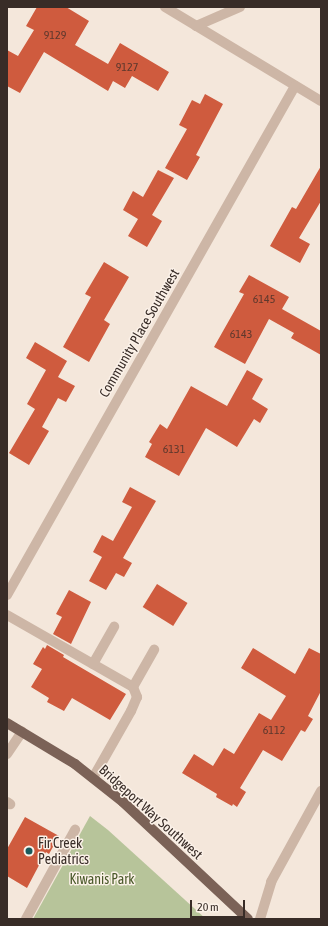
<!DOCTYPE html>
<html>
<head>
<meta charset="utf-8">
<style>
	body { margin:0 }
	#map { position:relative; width:328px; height:926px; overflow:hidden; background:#f4e7db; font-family:"Asap Condensed",sans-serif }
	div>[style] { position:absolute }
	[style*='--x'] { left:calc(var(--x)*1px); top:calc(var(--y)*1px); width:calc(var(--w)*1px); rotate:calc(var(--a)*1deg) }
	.green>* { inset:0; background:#b7c49a }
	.building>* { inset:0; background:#cf5b3e; transform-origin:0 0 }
	.minor>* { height:10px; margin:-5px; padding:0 5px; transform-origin:5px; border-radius:5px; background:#cdb6a6 }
	.major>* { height:10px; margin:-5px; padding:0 5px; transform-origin:5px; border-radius:5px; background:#7b6257 }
	.dots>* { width:11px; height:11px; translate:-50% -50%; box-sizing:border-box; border:2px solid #fbf1e8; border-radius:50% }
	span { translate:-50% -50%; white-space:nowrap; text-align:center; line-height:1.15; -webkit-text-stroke:3px #fbf1e8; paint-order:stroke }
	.number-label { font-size:12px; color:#5e382d }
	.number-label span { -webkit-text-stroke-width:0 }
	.street-label { font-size:14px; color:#382c27 }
	.poi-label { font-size:14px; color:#382c27 }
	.left { translate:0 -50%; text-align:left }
	.park-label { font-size:14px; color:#495829 }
	.frame { position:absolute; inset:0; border:8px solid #382c27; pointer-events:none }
	.scale { position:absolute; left:190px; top:900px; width:55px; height:18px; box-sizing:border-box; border:2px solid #382c27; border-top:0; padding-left:5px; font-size:12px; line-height:14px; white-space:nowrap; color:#382c27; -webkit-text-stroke:3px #fbf1e8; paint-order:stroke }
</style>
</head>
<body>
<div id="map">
	<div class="green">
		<div style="clip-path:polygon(90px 816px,108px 830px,206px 919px,33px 919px)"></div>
	</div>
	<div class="building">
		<div style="clip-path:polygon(37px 7px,66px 7px,89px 21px,75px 45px,108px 64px,120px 43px,169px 72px,158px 91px,132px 76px,125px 88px,113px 81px,108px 91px,44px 52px,20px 93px,7px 86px,7px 50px,18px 56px,34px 30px,26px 26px)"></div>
		<div style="clip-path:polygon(205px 94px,223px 104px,196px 155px,200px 157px,187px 180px,165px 168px,187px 129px,179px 125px,192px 100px,200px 104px)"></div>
		<div style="clip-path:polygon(321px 166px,321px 201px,299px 238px,310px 244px,300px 263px,270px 246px,292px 207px,296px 209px)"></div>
		<div style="clip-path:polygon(158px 170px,174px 178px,152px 215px,162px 221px,147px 247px,128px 236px,138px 219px,123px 210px,133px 191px,143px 197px)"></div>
		<div style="clip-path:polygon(104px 262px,129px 277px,104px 320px,110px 324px,89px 362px,63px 347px,91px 297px,85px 294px)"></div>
		<div style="clip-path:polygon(249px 275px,289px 297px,282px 309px,321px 331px,321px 355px,291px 338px,294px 333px,269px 319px,245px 364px,214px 347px,244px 294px,239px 292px)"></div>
		<div style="clip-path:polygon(35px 342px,67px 361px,58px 377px,75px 386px,66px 402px,58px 398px,42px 427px,49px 431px,29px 465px,9px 453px,35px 409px,27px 404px,46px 370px,26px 358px)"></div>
		<div style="clip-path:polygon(247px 370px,263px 379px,252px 399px,268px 409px,260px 423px,254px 419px,237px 447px,206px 428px,179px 476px,145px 457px,152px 444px,149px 442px,160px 424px,167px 429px,191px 386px,227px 406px)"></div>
		<div style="clip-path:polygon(130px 487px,156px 501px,123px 558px,132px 563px,124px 577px,116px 573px,106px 590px,89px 581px,102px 557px,93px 552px,102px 535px,113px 541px,132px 507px,122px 502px)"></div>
		<div style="left:157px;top:584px;width:36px;height:27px;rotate:32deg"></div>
		<div style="clip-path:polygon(69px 590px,91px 602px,71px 644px,53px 634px,62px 617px,56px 614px)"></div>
		<div style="clip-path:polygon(47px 645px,64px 655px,63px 657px,126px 694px,110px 720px,72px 698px,64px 711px,47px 702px,49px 698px,31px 687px,42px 669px,33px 664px,43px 647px,45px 649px)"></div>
		<div style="clip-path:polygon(253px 648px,295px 674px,309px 648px,321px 654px,321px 691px,308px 716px,313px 719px,305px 732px,301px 730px,282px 761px,263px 750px,240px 788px,246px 792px,237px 807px,233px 804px,232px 806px,216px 797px,217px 794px,182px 773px,194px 754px,213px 766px,224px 748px,234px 754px,259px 713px,271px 720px,286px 696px,241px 668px)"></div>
		<div style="clip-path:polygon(25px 817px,59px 836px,49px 854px,46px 852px,27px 888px,7px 876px,7px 849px)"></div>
	</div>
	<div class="minor">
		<div style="--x:165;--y:7;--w:182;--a:31.1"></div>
		<div style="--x:196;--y:26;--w:48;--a:-23.4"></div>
		<div style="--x:7;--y:595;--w:585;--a:-60.5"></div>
		<div style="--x:7;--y:615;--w:145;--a:29.7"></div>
		<div style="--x:133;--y:687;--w:11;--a:68"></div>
		<div style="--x:137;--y:697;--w:15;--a:113"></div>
		<div style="--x:131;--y:711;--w:77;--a:119.6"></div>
		<div style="--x:93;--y:664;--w:43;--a:-60.4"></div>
		<div style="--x:133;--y:687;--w:43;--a:-60.4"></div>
		<div style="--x:7;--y:754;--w:27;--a:-56"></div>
		<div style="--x:7;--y:802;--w:4;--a:34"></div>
		<div style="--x:26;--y:919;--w:102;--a:-61.2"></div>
		<div style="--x:260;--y:919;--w:39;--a:-73"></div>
		<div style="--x:271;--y:882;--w:104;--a:-61.2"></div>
	</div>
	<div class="major">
		<div style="--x:7;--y:723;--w:79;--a:31.1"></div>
		<div style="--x:75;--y:764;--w:61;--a:38.4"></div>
		<div style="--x:123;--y:802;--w:171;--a:43.1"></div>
	</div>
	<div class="dots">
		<div style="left:29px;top:851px;background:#1a5b5d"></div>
	</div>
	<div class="number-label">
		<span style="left:55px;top:36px">9129</span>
		<span style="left:127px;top:68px">9127</span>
		<span style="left:264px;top:300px">6145</span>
		<span style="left:241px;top:335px">6143</span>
		<span style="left:174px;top:450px">6131</span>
		<span style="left:274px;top:731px">6112</span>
	</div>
	<div class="street-label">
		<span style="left:139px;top:333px;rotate:-60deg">Community Place Southwest</span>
		<span style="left:151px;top:812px;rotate:42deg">Bridgeport Way Southwest</span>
	</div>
	<div class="poi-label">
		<span class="left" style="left:38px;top:851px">Fir Creek<br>Pediatrics</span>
	</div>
	<div class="park-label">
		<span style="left:102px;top:879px">Kiwanis Park</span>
	</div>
	<div class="frame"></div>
	<div class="scale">20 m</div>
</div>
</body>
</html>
